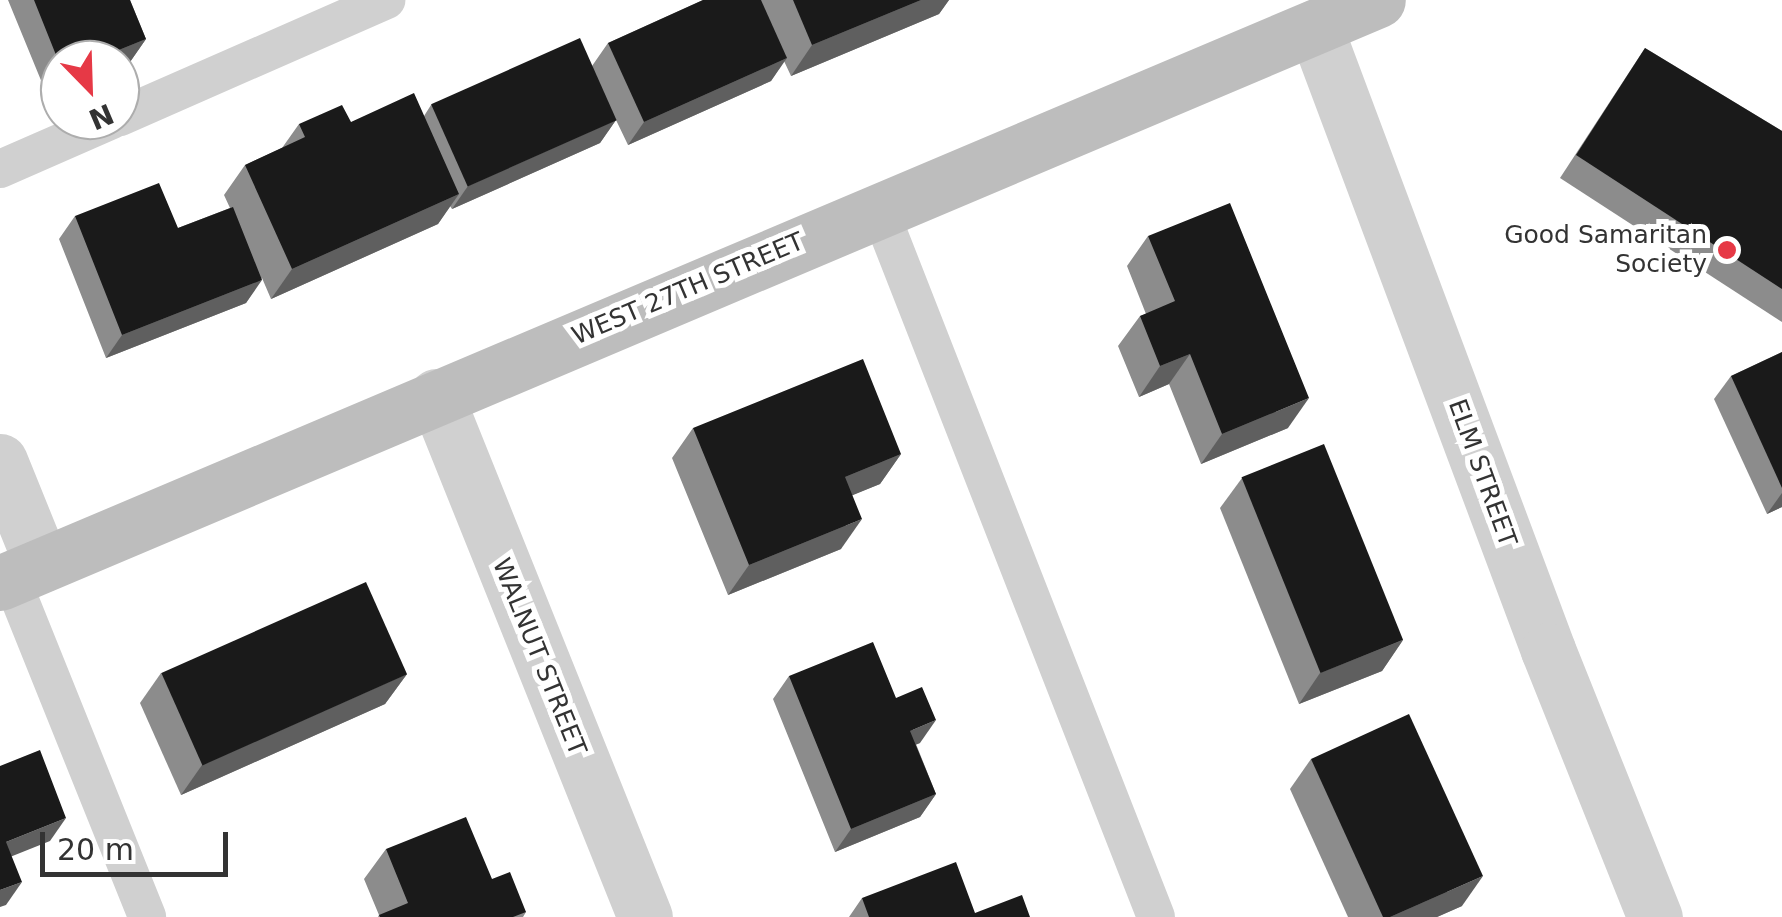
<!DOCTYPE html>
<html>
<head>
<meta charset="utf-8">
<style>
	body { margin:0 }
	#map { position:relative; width:1782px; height:917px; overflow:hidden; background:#fff; font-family:"DejaVu Sans",sans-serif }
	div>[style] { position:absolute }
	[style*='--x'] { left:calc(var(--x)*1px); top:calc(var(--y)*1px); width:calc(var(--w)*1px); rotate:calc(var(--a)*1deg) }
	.lane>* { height:38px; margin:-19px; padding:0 19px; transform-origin:19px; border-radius:19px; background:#d0d0d0 }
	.street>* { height:55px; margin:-27.5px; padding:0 27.5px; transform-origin:27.5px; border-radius:27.5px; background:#d0d0d0 }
	.secondary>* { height:55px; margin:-27.5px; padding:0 27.5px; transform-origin:27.5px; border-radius:27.5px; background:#bdbdbd }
	.wall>* { inset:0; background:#8c8c8c }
	.shaded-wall>* { inset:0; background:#5f5f5f }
	.building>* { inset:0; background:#1a1a1a; transform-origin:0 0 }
	.dots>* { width:28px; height:28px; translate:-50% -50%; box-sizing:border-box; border:5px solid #fff; border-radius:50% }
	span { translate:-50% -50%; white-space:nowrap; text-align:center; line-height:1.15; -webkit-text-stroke:10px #fff; paint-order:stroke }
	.poi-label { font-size:25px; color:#333 }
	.right { translate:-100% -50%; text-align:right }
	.street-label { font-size:25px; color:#333 }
	.north { position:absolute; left:40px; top:40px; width:100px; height:100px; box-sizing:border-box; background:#fff; border:2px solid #adadad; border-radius:50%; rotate:157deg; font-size:28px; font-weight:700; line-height:40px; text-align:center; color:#333 }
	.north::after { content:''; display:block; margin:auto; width:35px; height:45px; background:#e63946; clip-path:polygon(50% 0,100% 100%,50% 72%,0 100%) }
	.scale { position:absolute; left:40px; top:832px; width:188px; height:45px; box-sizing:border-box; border:5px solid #333; border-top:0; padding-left:12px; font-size:30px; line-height:35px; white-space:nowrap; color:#333; -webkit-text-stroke:8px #fff; paint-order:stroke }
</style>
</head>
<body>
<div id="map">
	<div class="lane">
		<div style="--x:120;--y:117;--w:291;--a:-23.7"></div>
		<div style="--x:0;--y:169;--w:122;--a:-23.6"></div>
		<div style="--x:879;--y:209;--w:760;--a:68.63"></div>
		<div style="--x:11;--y:578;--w:365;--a:68.1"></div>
	</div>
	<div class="street">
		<div style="--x:1315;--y:27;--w:665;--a:69.49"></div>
		<div style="--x:1548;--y:650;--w:288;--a:68.2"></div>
		<div style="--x:436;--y:396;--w:561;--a:68.14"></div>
		<div style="--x:0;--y:461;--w:112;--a:68"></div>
	</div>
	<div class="secondary">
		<div style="--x:0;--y:583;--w:1496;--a:-22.93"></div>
	</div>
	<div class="wall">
		<div style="clip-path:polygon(8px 0,130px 0,146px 39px,130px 62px,120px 66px,120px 60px,60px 60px,60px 90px,47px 95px)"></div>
		<div style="clip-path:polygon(703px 0,949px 0,939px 14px,791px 76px,784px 61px,771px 81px,628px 145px,616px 120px,600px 143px,452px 209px,450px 206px,438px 224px,271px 299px,262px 278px,246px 303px,106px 358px,59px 239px,75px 216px,178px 228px,230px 208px,224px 195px,245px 165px,282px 148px,299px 124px,351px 122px,424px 116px,431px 105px,592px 66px,608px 43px)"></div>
		<div style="clip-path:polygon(1645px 48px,1782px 131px,1782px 322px,1560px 178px)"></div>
		<div style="clip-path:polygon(1148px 236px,1288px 428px,1201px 464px,1169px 384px,1139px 397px,1118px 346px,1140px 316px,1146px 314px,1127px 266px)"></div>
		<div style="clip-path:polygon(1782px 352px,1782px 507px,1767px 514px,1714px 399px,1731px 376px)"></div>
		<div style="clip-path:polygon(693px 428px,901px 454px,880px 484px,852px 495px,841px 549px,728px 595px,672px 458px)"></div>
		<div style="clip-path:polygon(1242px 478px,1403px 640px,1382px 671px,1299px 704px,1220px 508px)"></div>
		<div style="clip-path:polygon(161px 673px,407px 674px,385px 704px,181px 795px,140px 703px)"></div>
		<div style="clip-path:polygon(789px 676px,896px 698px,920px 743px,916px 744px,936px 794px,920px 817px,835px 852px,773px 699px)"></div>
		<div style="clip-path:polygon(1311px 759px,1462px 906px,1437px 917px,1348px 917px,1290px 789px)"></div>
		<div style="clip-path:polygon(386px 849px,526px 912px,523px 917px,378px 917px,379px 915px,364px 879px)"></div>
		<div style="clip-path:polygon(862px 898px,975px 913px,1030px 917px,849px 917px)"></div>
	</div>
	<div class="shaded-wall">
		<div style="clip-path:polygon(921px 0,949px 0,939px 14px,791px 76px,812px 45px)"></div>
		<div style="clip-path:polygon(146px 39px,130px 62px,120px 66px,120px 60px,94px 60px)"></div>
		<div style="clip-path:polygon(787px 58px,771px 81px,628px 145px,644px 122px)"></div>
		<div style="clip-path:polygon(60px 76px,60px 90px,47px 95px)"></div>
		<div style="clip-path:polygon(616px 120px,600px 143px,452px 209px,468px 186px)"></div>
		<div style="clip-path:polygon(459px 194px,438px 224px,271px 299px,292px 269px)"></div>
		<div style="clip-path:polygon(262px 280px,246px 303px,106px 358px,122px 335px)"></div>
		<div style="clip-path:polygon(1190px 354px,1169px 384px,1139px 397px,1160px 366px)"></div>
		<div style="clip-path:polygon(1309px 398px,1288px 428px,1201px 464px,1222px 434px)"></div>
		<div style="clip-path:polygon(901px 454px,880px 484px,824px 507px,845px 477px)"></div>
		<div style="clip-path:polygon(1782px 493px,1782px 507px,1767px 514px)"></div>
		<div style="clip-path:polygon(862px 519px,841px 549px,728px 595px,749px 565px)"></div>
		<div style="clip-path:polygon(1403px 640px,1382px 671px,1299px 704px,1320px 673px)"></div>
		<div style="clip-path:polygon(407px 674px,385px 704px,181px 795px,202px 765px)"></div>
		<div style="clip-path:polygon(936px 720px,920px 743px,894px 754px,910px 731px)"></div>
		<div style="clip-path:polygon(936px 794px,920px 817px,835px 852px,851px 829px)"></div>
		<div style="clip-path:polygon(66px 818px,50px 841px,0 861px,6px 842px)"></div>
		<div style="clip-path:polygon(1483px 876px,1462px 906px,1437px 917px,1390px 917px)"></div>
		<div style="clip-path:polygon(22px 882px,6px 905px,0 907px,0 890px)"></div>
	</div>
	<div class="building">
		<div style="clip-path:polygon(34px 0,130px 0,146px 39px,94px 60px,60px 60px,60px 65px)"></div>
		<div style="clip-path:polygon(703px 0,761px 0,787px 58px,644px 122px,608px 43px)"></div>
		<div style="clip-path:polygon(793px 0,921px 0,812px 45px)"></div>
		<div style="left:580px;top:38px;width:90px;height:163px;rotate:66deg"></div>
		<div style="clip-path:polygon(1645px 48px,1782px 131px,1782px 289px,1576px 155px)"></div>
		<div style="clip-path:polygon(414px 93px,459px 194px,292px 269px,245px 165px,305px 137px,299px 124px,342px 105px,351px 122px)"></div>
		<div style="clip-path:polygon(159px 183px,178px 228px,233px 207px,262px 280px,122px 335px,75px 216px)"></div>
		<div style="clip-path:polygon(1230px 203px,1309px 398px,1222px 434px,1190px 354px,1160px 366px,1140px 316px,1175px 301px,1148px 236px)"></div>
		<div style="clip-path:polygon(1782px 352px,1782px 488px,1731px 376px)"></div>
		<div style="clip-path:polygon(863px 359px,901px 454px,845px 477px,862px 519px,749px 565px,693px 428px)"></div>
		<div style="left:1324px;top:444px;width:211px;height:89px;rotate:68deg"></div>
		<div style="left:366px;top:582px;width:101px;height:224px;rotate:66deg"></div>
		<div style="clip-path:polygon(873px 642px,896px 698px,922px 687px,936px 720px,910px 731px,936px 794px,851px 829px,789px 676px)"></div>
		<div style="clip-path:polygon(1409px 714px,1483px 876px,1390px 917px,1383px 917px,1311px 759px)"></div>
		<div style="clip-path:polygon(40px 750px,66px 818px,6px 842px,22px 882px,0 890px,0 766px)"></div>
		<div style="clip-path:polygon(466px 817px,492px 879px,510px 872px,526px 912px,513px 917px,380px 917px,379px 915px,408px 903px,386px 849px)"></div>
		<div style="clip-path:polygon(956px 862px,975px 913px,1022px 895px,1030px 917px,869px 917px,862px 898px)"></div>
	</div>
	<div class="dots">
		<div style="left:1727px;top:250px;background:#e63946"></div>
	</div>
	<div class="poi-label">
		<span class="right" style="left:1707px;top:250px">Good Samaritan<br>Society</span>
	</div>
	<div class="street-label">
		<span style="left:688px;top:289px;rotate:-23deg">WEST 27TH STREET</span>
		<span style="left:1482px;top:473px;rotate:70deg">ELM STREET</span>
		<span style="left:539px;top:657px;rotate:68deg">WALNUT STREET</span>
	</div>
	<div class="north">N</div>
	<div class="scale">20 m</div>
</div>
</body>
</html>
